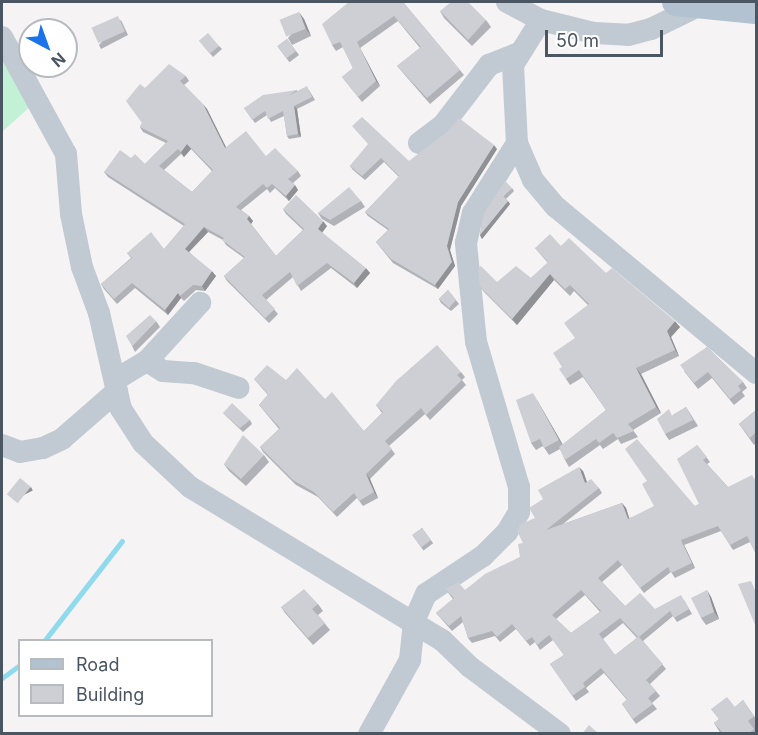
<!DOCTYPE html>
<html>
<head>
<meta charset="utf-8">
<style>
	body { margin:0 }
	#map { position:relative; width:758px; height:735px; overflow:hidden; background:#f5f3f3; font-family:Inter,sans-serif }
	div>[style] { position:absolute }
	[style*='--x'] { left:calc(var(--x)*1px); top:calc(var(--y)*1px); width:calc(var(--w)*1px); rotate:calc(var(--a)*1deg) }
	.green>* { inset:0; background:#c3f1d5 }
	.stream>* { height:4.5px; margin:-2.25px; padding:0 2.25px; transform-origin:2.25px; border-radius:2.25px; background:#90daee }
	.minor>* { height:22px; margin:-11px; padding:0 11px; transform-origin:11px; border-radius:11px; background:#c1cad2 }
	.major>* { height:28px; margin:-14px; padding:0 14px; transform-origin:14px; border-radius:14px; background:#b3c2d1 }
	.wall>* { inset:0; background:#b0b2b7; transform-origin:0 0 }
	.shaded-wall>* { inset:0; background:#909195; transform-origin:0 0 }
	.building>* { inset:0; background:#cdcfd5; transform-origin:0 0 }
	span { translate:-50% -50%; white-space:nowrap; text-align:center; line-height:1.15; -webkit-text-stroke:6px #fff; paint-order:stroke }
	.frame { position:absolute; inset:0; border:3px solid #4a5661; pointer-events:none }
	.legend { position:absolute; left:18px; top:639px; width:195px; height:78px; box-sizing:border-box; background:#fff; border:2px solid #b7bbc0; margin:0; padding:8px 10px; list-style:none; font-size:18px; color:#4a5661 }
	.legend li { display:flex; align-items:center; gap:12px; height:30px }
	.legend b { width:30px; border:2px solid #b7bbc0 }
	.north { position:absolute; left:18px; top:18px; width:60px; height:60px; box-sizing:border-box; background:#fff; border:2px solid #b7bbc0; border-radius:50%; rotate:139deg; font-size:16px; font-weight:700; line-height:24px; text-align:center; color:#4a5661 }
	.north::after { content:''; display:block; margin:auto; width:21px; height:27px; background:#1a73e8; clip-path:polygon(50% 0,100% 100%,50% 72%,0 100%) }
	.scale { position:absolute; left:545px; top:30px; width:118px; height:27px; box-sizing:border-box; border:3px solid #4a5661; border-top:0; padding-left:8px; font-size:18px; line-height:21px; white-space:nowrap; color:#4a5661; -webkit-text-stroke:4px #fff; paint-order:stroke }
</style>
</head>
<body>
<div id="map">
	<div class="green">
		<div style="clip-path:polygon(2px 44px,33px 104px,2px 132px)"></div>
	</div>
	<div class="stream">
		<div style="--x:45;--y:640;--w:125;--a:-52.1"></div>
		<div style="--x:2;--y:678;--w:22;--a:-36"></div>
	</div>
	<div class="minor">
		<div style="--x:507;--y:2;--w:38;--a:28"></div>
		<div style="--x:541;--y:20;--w:55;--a:13.8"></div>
		<div style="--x:594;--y:33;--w:34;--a:3"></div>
		<div style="--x:628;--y:35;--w:24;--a:-15"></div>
		<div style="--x:651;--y:29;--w:55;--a:-26.1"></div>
		<div style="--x:541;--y:20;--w:53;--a:121.9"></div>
		<div style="--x:513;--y:65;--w:78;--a:87.1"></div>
		<div style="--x:517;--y:143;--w:40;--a:66.6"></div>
		<div style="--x:533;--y:180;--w:35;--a:50"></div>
		<div style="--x:556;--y:207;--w:260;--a:39.7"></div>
		<div style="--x:2;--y:37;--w:133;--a:61.3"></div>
		<div style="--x:66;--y:154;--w:60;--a:85.2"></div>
		<div style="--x:71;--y:214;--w:54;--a:78.3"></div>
		<div style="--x:82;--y:267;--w:49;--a:69.7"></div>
		<div style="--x:99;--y:313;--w:98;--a:77.1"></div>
		<div style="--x:121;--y:409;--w:40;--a:57.1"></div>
		<div style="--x:143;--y:443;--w:64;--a:43.1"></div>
		<div style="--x:190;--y:487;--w:295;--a:31.3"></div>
		<div style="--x:442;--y:640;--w:39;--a:44"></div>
		<div style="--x:470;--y:667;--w:112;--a:36.7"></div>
		<div style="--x:419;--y:143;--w:30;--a:-37"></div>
		<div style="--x:443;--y:125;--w:76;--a:-52.5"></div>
		<div style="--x:489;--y:65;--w:29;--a:-22"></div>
		<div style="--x:147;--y:361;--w:19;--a:32"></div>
		<div style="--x:163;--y:371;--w:31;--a:4"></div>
		<div style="--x:194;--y:373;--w:47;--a:18.4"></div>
		<div style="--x:115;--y:380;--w:37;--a:-31"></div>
		<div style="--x:147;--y:361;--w:79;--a:-47.6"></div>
		<div style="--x:2;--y:445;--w:19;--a:21"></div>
		<div style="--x:20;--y:452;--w:23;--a:-10"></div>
		<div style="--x:43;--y:448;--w:21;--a:-25"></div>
		<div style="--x:62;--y:439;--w:73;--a:-41.1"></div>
		<div style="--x:369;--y:734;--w:85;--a:-61"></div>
		<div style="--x:410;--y:660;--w:39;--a:-84"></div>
		<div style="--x:414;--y:621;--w:30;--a:-66"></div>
		<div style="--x:426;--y:594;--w:69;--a:-33.7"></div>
		<div style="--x:483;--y:556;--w:34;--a:-45"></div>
		<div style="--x:507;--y:532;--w:23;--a:-59"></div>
		<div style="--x:519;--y:512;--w:25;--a:-90"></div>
		<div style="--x:519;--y:487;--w:151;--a:-106.5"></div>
		<div style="--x:476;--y:342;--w:100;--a:-95.8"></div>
		<div style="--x:466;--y:243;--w:31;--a:-77"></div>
		<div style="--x:473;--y:213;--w:83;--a:-57.8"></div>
	</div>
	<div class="major">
		<div style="--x:676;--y:2;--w:80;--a:5.7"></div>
	</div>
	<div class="wall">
		<div style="clip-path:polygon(403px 2px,464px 75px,430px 104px,397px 66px,420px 48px,398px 21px,360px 48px,380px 86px,362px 102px,342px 77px,353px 68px,343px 47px,336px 51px,332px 45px)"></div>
		<div style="clip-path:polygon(440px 11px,486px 20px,491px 27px,472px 46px,444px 18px)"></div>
		<div style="clip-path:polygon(304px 19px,311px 36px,292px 45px,288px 38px)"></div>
		<div style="clip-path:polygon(121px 20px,128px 35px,101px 49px,99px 45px)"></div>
		<div style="left:287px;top:39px;width:20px;height:12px;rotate:53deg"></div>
		<div style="clip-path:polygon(202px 44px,219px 46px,222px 49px,213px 57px)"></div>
		<div style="clip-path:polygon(evenodd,186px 76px,189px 81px,184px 85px,207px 109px,226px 148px,266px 156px,298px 171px,301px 176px,293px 183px,298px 190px,289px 201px,275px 188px,270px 193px,267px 189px,241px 210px,249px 216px,253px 221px,251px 224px,276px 256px,303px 230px,286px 214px,283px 209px,327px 226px,322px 233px,370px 273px,357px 288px,331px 268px,301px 291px,293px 277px,266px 300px,278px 314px,269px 323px,227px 281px,224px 276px,244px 258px,226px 245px,223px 240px,208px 232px,189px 252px,216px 276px,205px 291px,196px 290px,184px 301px,181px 298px,168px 315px,135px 288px,117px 304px,104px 289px,101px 284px,131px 258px,127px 253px,164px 249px,184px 226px,108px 177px,104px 172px,131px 158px,145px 164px,166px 143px,143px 132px,140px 127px,142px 123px,145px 88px,186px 76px,191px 149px,212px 171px,192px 192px,164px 170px,181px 154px,184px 157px,191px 149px)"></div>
		<div style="clip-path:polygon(297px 90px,297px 91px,309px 90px,315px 100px,297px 109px,301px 137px,289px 139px,287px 136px,284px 116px,271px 122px,267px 115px,255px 123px,244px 108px)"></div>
		<div style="clip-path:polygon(368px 145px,409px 161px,497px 149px,461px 206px,450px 250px,455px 266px,438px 289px,393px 263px,376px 242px,388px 230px,368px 216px,365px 212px,399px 177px,384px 162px,365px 180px,353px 170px,350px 166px)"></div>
		<div style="clip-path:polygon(512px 188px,514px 191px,506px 199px,510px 204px,482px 239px,480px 235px,483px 215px)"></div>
		<div style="clip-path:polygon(361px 201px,365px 207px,334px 226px,322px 219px,318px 213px)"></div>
		<div style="clip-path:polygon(561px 246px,606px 273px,680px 327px,671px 337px,679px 356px,641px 374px,661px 413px,633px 430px,638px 437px,621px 444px,618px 439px,603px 449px,600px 445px,569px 467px,565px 460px,560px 449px,549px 455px,543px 446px,536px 450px,531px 443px,537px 400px,563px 445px,606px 410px,583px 377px,570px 385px,566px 379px,562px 367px,575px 338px,588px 305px,574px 291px,570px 296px,554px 280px,517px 325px,485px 293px,480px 287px,497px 282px,531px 278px,548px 263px,535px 248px)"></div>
		<div style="clip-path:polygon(448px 290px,459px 304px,451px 311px,441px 303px,439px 299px)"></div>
		<div style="clip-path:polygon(156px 321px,160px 327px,135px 352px,132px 346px)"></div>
		<div style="clip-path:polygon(707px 347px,743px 382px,747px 388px,742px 392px,745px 396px,734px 405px,712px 378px,698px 389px,684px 371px)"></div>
		<div style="clip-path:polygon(461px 372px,465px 377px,462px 380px,466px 385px,430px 420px,425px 414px,389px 446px,395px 454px,370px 479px,378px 498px,363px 506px,357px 498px,337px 517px,318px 497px,296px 485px,263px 452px,260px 447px,279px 429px,259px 405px,268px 395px,254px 379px,286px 380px,325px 399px,364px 431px,382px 413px,376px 405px)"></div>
		<div style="clip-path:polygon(686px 407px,698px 426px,669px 440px,665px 434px,673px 415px)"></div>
		<div style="clip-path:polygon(756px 410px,756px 443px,754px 445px,739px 424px)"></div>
		<div style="clip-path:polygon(223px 413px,250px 420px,252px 424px,243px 432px,226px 416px)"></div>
		<div style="clip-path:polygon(evenodd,697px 445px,710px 462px,707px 464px,728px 487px,756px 481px,756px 554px,750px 542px,733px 550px,721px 531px,684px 545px,695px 568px,675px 578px,671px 572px,644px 593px,622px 565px,602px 582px,625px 606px,655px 609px,684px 600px,692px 614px,677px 622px,673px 616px,643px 641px,666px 669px,650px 684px,660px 696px,652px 703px,657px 709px,636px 724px,622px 704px,627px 700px,604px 673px,586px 688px,589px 692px,576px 701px,550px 664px,564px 655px,553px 640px,540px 650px,535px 642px,530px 646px,516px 629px,500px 642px,495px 636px,472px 643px,468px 638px,463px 622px,452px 631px,436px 613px,453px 599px,446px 590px,465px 590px,520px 557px,523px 543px,535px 518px,583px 471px,587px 482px,599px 488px,602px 493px,563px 524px,622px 503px,626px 508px,629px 518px,695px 506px,699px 504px,697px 445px,585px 595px,600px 612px,571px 633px,556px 619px,585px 595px,697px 445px,623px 623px,637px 638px,615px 655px,603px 639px,623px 623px)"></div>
		<div style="clip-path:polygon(264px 455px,269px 462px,246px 486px,229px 471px,224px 464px)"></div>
		<div style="left:422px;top:528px;width:19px;height:12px;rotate:54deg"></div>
		<div style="clip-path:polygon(711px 597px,719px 619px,706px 625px,701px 618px)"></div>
		<div style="clip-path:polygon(318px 604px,323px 611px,318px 615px,330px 630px,313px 645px,285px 613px,281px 607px)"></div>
		<div style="clip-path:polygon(743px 700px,756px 719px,756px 734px,721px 734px,714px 723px,719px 719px,711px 709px,735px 707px)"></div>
	</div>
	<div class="shaded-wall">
		<div style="clip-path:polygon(299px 12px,304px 19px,311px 36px,306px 29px)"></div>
		<div style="clip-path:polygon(357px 42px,360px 48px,380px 86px,376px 81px)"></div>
		<div style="clip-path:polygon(203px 104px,207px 109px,229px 153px,225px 148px)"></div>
		<div style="clip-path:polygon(294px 106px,297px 109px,301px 137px,298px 134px)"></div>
		<div style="clip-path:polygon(187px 144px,191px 149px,184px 157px,181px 152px)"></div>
		<div style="clip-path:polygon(494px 145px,497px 149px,461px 206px,450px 250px,455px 266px,438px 289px,435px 285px,447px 246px,458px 202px)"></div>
		<div style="clip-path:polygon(295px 185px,298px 190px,289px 201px,286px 196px)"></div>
		<div style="clip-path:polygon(508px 201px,510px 204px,482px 239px,480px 235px)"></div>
		<div style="clip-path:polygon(249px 216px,253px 221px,251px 224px,247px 219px)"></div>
		<div style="clip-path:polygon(323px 221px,327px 226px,321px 234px,318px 229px)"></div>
		<div style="clip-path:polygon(204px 227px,208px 232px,188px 253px,185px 249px)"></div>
		<div style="clip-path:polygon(366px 268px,370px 273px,357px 288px,354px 283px)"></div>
		<div style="clip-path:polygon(212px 271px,216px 276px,205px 291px,202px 286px)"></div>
		<div style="clip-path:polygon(550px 274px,554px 280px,517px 325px,512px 319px)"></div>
		<div style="clip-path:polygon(178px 293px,181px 298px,168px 315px,165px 310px)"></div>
		<div style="clip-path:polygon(675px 321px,680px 327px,671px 337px,679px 356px,675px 350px,667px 331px)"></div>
		<div style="clip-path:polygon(636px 368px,641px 374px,661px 413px,656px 407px)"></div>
		<div style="clip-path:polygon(533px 393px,537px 400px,564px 447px,559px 440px)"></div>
		<div style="clip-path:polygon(579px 467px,583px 471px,589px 488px,585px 483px)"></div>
		<div style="clip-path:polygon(366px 474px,370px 479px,378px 498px,374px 492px)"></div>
		<div style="left:31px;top:487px;width:4px;height:21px;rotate:63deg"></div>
		<div style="clip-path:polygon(622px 503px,626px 508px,631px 524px,628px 519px)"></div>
		<div style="clip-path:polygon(681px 540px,684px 545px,695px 568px,692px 563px)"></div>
		<div style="clip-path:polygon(707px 590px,711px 597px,719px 619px,714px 612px)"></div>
	</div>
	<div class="building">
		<div style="clip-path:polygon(349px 2px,403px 2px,460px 70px,427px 98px,397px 66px,421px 47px,394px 16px,357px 42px,376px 81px,358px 97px,342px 77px,353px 68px,340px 42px,332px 45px,322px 24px)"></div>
		<div style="clip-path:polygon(451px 2px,468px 2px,486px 20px,468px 40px,440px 11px)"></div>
		<div style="left:299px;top:12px;width:18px;height:21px;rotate:68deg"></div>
		<div style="left:118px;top:16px;width:17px;height:29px;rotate:66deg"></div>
		<div style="left:208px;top:33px;width:17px;height:12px;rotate:50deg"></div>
		<div style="left:287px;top:39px;width:15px;height:12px;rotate:53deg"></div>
		<div style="clip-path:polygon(evenodd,169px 64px,186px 76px,180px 81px,203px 104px,225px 148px,246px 131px,266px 156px,275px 148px,298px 171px,288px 179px,295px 185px,286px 196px,272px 184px,267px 188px,263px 184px,236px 207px,249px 216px,247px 219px,276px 256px,304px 229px,283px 209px,296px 195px,323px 221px,318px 229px,366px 268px,354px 283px,327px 263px,297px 286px,290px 272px,262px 295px,275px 309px,265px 318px,224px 276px,245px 257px,222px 240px,224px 238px,204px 227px,185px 249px,212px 271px,202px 286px,193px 285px,180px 296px,178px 293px,165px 310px,132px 283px,114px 299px,101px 284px,132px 258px,127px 253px,151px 232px,164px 249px,185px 224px,104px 172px,120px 150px,131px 158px,135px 154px,145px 164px,168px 141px,140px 127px,142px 123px,126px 101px,140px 84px,145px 88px,169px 64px,187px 144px,213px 170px,192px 192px,159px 166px,178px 149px,181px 152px,187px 144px)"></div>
		<div style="clip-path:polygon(307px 86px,312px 97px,294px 106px,298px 134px,287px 136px,283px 111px,268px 119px,265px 111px,252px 120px,244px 108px,263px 95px,297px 90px,288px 96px)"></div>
		<div style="clip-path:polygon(362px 117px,409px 161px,448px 131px,459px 118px,494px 145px,458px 202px,447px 246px,452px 262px,435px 285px,391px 259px,376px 242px,389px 229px,365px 212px,399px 176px,381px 158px,362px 176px,350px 166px,368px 144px,352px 126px)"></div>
		<div style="clip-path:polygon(505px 181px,512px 188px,503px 196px,508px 201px,480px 235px,483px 215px)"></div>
		<div style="clip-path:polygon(349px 187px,361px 201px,330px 220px,318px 213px)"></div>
		<div style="clip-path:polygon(550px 234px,561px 246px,569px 238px,606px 273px,612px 268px,675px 321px,667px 331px,675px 350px,636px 368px,656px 407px,628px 424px,634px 431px,617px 438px,613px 433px,599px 443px,596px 439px,565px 460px,559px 447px,606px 410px,579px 370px,566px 379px,559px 369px,562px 367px,553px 353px,575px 338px,564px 323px,589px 304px,570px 285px,565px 289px,550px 274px,512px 319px,480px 287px,478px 268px,481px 266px,497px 282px,516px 266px,531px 278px,548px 262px,535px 248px)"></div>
		<div style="clip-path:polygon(448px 290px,456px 300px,449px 308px,439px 299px)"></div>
		<div style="clip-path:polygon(150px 315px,156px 321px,132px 346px,126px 336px)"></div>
		<div style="clip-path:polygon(437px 345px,461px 372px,457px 375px,462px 380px,426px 415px,421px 408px,385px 441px,392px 449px,366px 474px,374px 492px,359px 501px,354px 493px,333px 512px,314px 492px,293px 480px,260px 447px,280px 428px,259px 405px,268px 394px,254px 379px,267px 365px,286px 380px,297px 368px,325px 399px,332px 392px,364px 431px,383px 412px,376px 405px,396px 381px)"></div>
		<div style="clip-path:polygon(707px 347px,743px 382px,738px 386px,741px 390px,730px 399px,708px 372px,694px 383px,680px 365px)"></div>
		<div style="clip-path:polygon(533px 393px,559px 440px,544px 448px,540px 439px,531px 443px,516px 400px)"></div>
		<div style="clip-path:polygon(232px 403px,250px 420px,240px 428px,223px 413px)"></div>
		<div style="clip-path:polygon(686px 407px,693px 420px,665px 434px,657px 419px,669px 409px,672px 416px)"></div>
		<div style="clip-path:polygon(756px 410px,756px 432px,750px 438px,739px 424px)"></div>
		<div style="clip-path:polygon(243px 435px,264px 455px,241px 479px,224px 464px)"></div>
		<div style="clip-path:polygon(evenodd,637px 439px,695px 506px,699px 504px,677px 459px,697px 445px,707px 457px,703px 460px,728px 487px,752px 475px,756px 481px,756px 553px,747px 536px,730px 545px,718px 526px,681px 540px,692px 563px,671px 573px,668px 567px,640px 588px,618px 560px,598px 578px,625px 606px,640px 593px,655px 609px,681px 595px,689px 609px,674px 618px,670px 611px,639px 637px,663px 664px,646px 680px,656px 691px,648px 698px,653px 704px,633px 719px,622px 704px,627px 699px,601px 668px,583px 683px,585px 687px,572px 696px,550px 664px,564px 655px,549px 635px,537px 645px,532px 637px,526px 641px,512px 624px,497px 637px,492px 631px,468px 638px,461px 616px,449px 626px,436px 613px,454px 598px,446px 590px,449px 587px,458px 582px,465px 590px,485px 574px,520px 557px,518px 544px,523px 543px,517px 531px,521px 524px,535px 518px,529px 508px,543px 499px,538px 490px,579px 467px,585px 483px,591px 479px,599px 488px,546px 530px,622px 503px,628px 519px,654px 506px,642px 484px,647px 481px,625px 449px,637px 439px,581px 590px,601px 611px,571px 633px,552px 615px,581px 590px,637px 439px,620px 618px,638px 637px,615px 655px,599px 634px,620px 618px)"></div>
		<div style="left:20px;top:478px;width:14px;height:21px;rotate:39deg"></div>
		<div style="left:422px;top:528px;width:15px;height:12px;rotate:53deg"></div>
		<div style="clip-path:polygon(751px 581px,756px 592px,756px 627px,738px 584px)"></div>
		<div style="clip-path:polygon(304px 589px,318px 604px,312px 609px,325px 623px,308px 638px,281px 607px)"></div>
		<div style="clip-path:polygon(707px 590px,714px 612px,701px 618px,691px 598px)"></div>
		<div style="clip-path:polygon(727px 697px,735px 707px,743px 700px,754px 716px,748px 721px,754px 729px,748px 734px,724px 734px,714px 723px,719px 719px,711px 709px)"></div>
		<div style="clip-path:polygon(589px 725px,599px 734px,582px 734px)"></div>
	</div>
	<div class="frame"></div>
	<ul class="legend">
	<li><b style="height:8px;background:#b3c2d1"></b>Road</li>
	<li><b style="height:16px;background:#cdcfd5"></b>Building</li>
	</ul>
	<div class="north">N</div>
	<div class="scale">50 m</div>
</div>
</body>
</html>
